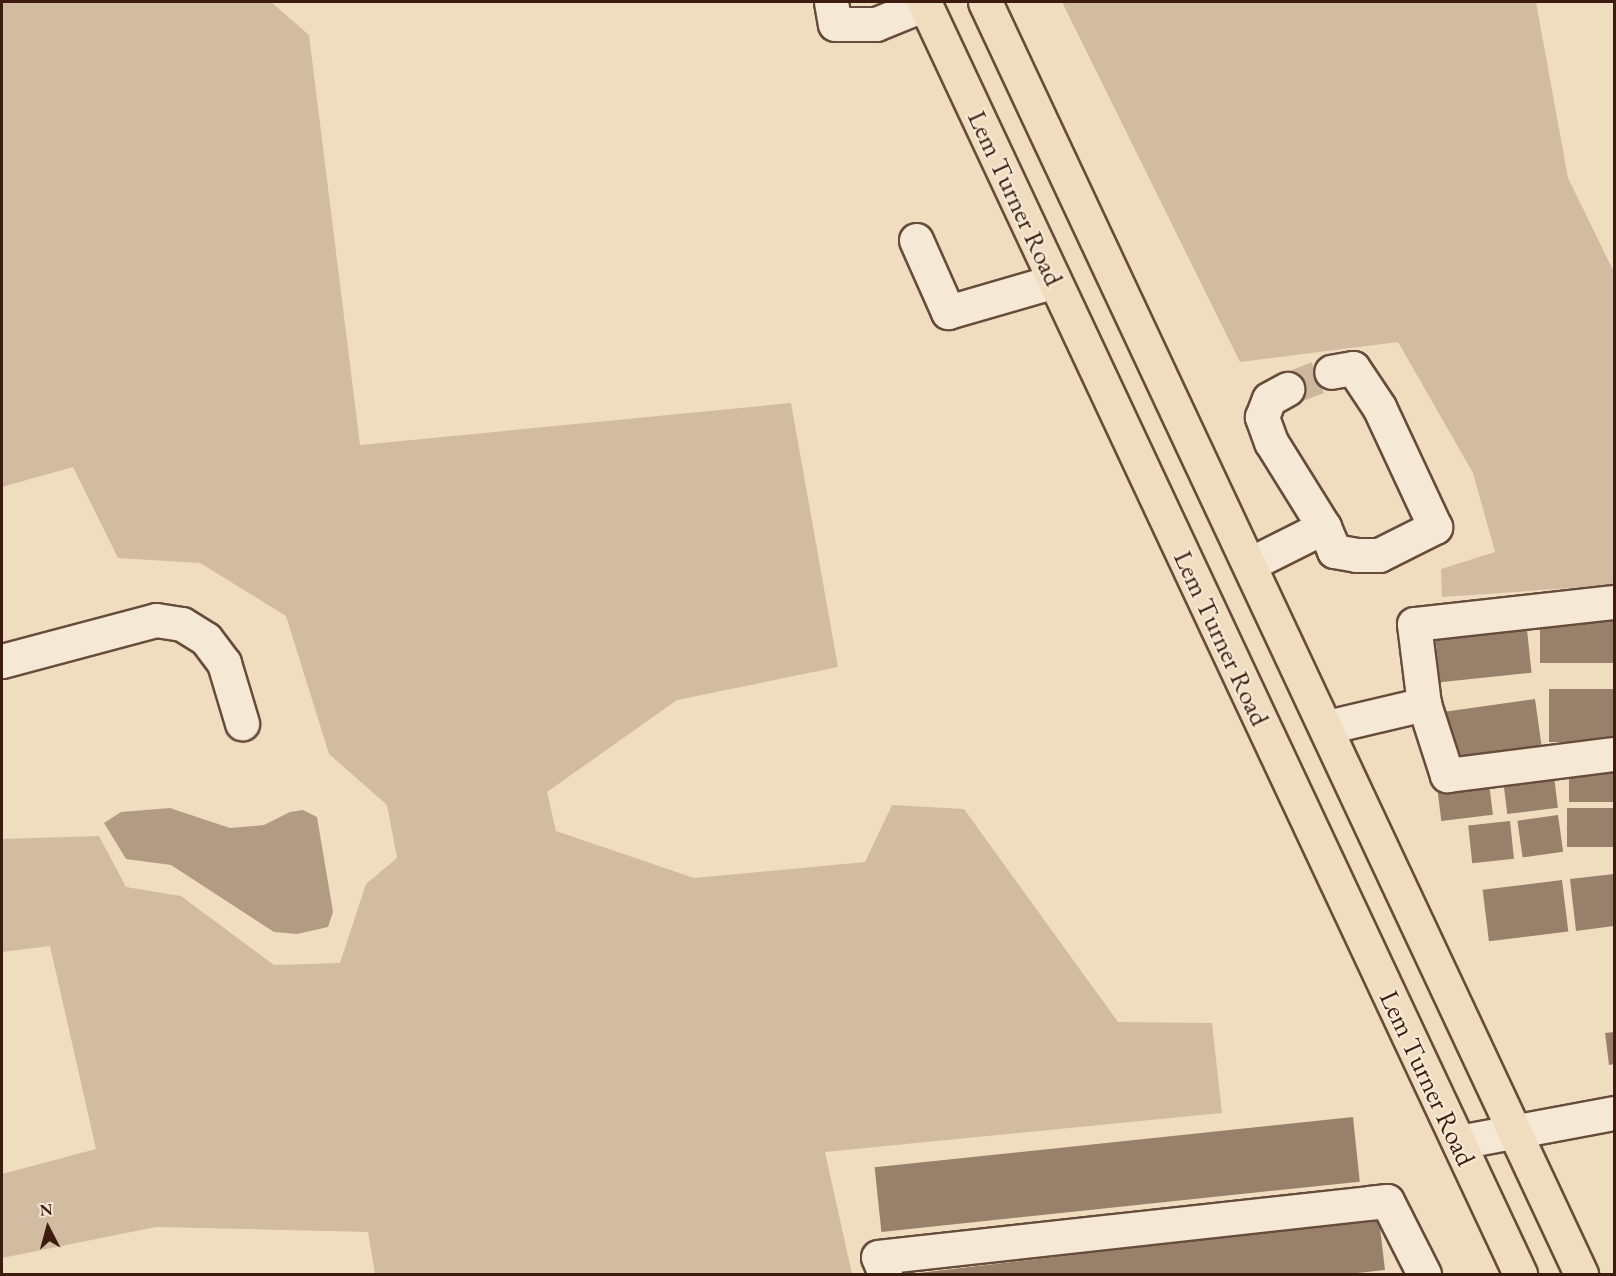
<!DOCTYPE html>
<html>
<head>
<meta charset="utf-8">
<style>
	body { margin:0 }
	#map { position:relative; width:1616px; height:1276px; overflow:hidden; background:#f0ddbf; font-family:"EB Garamond",serif }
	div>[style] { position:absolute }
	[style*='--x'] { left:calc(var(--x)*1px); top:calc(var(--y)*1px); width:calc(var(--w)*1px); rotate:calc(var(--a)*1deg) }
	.green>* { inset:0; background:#d1bca1 }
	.water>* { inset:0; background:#b29b83 }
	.building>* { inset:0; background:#99806b; transform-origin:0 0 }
	.minor-tunnel>* { height:33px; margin-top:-16.5px; transform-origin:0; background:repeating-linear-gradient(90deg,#ccb69c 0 33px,transparent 0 49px) }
	.roads { filter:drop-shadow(2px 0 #684c3b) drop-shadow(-2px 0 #684c3b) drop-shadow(0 2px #684c3b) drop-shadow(0 -2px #684c3b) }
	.minor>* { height:33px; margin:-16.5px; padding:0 16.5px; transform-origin:16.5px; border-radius:16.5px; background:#f5e9d5 }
	.major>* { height:33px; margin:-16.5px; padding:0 16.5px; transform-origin:16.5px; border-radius:16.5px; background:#f0ddbf }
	span { translate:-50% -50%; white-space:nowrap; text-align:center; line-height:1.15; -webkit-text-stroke:4.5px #f5e9d5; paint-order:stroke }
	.street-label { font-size:27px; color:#3b1c0f }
	.frame { position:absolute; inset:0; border:3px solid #3b1c0f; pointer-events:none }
	.north { position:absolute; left:18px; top:1198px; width:60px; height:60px; -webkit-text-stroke:4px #f5e9d5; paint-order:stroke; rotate:354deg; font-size:16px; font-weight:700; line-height:24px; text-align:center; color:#3b1c0f }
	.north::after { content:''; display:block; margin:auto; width:21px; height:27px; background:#3b1c0f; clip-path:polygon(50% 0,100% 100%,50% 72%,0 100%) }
</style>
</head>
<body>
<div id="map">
	<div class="green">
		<div style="clip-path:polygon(2px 2px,271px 2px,309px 35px,360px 445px,791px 403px,838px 667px,677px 700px,547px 792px,556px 831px,694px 878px,865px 862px,892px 805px,964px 809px,1118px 1022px,1212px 1023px,1222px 1113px,825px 1152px,852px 1274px,375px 1274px,368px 1232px,156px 1227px,2px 1258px,2px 1174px,96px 1149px,50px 946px,2px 952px,2px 839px,99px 836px,126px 887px,181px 896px,274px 965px,340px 963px,366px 884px,397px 858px,387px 805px,329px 754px,286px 616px,200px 563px,118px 558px,73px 467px,2px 487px)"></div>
		<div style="clip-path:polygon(1062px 2px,1536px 2px,1568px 178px,1614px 272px,1614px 585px,1442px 597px,1441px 569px,1495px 552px,1473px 473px,1398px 342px,1240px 362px)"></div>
	</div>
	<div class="water">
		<div style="clip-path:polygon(170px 808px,230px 828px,264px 825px,290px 812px,303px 810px,317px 817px,333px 912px,328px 927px,297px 934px,274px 932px,171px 865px,126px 859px,104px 823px,121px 812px)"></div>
	</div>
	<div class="building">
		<div style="left:1614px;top:610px;width:53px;height:74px;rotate:90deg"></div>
		<div style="left:1526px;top:620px;width:53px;height:92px;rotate:84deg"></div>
		<div style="left:1614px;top:689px;width:53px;height:65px;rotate:90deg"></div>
		<div style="left:1535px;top:699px;width:52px;height:91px;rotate:82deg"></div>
		<div style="left:1614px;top:770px;width:32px;height:45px;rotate:90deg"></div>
		<div style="left:1554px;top:776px;width:32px;height:51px;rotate:83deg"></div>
		<div style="left:1489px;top:783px;width:32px;height:52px;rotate:83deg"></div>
		<div style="left:1614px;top:808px;width:39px;height:47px;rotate:90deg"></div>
		<div style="left:1558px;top:815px;width:37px;height:41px;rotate:82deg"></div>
		<div style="left:1510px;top:821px;width:38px;height:42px;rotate:84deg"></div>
		<div style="clip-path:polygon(1614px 874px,1614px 926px,1576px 931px,1570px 879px)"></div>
		<div style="left:1562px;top:880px;width:52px;height:80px;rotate:83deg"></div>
		<div style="clip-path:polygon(1614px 1032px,1614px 1064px,1609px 1065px,1605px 1033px)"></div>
		<div style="left:1353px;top:1117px;width:65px;height:481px;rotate:84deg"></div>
		<div style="clip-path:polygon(1379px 1219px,1385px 1270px,1348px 1274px,910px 1274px)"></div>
	</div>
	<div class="minor-tunnel">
		<div style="--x:1287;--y:389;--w:47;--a:-21.1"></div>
	</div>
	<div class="roads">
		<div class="minor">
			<div style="--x:831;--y:2;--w:22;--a:80"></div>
			<div style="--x:835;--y:24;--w:41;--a:0"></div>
			<div style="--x:876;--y:24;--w:53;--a:-22.2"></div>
			<div style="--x:916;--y:240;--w:79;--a:66"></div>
			<div style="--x:948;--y:312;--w:111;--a:-16.2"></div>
			<div style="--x:1324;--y:527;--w:26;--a:67"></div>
			<div style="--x:1334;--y:551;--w:22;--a:10"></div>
			<div style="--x:1356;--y:555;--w:23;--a:0"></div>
			<div style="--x:1379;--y:555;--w:63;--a:-26.6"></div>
			<div style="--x:1435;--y:527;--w:132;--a:-115"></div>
			<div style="--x:1379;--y:407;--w:47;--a:-123.7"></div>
			<div style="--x:1353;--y:368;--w:22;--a:170"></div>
			<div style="--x:1250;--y:564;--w:83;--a:-26.6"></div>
			<div style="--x:1324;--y:527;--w:100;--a:-121.9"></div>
			<div style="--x:1271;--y:442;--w:27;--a:-110"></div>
			<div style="--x:1262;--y:417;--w:19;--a:-69"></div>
			<div style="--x:1269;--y:399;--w:21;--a:-29"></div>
			<div style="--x:1614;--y:602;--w:201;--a:173.7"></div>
			<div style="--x:1414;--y:624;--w:81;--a:82.9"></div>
			<div style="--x:1424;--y:704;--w:75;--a:72.1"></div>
			<div style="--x:1447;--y:775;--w:168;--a:-7.2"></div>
			<div style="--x:2;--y:661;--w:159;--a:-14.9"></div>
			<div style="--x:156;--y:620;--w:26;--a:9"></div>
			<div style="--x:182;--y:624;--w:28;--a:32"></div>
			<div style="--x:206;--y:639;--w:30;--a:53"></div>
			<div style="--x:224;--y:663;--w:63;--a:73.3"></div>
			<div style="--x:1327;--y:727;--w:100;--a:-13.3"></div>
			<div style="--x:1459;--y:1142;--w:158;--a:-10.6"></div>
			<div style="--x:885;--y:1274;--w:18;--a:-112"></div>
			<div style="--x:878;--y:1257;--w:512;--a:-6.28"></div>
			<div style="--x:1387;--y:1201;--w:82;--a:63.1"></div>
		</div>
		<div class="major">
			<div style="--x:924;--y:2;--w:1405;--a:64.89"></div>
			<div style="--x:985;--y:2;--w:1405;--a:64.89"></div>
		</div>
	</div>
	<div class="street-label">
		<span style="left:1016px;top:198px;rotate:65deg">Lem Turner Road</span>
		<span style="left:1222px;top:638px;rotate:65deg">Lem Turner Road</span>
		<span style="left:1428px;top:1078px;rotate:65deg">Lem Turner Road</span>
	</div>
	<div class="frame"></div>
	<div class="north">N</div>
</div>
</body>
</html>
